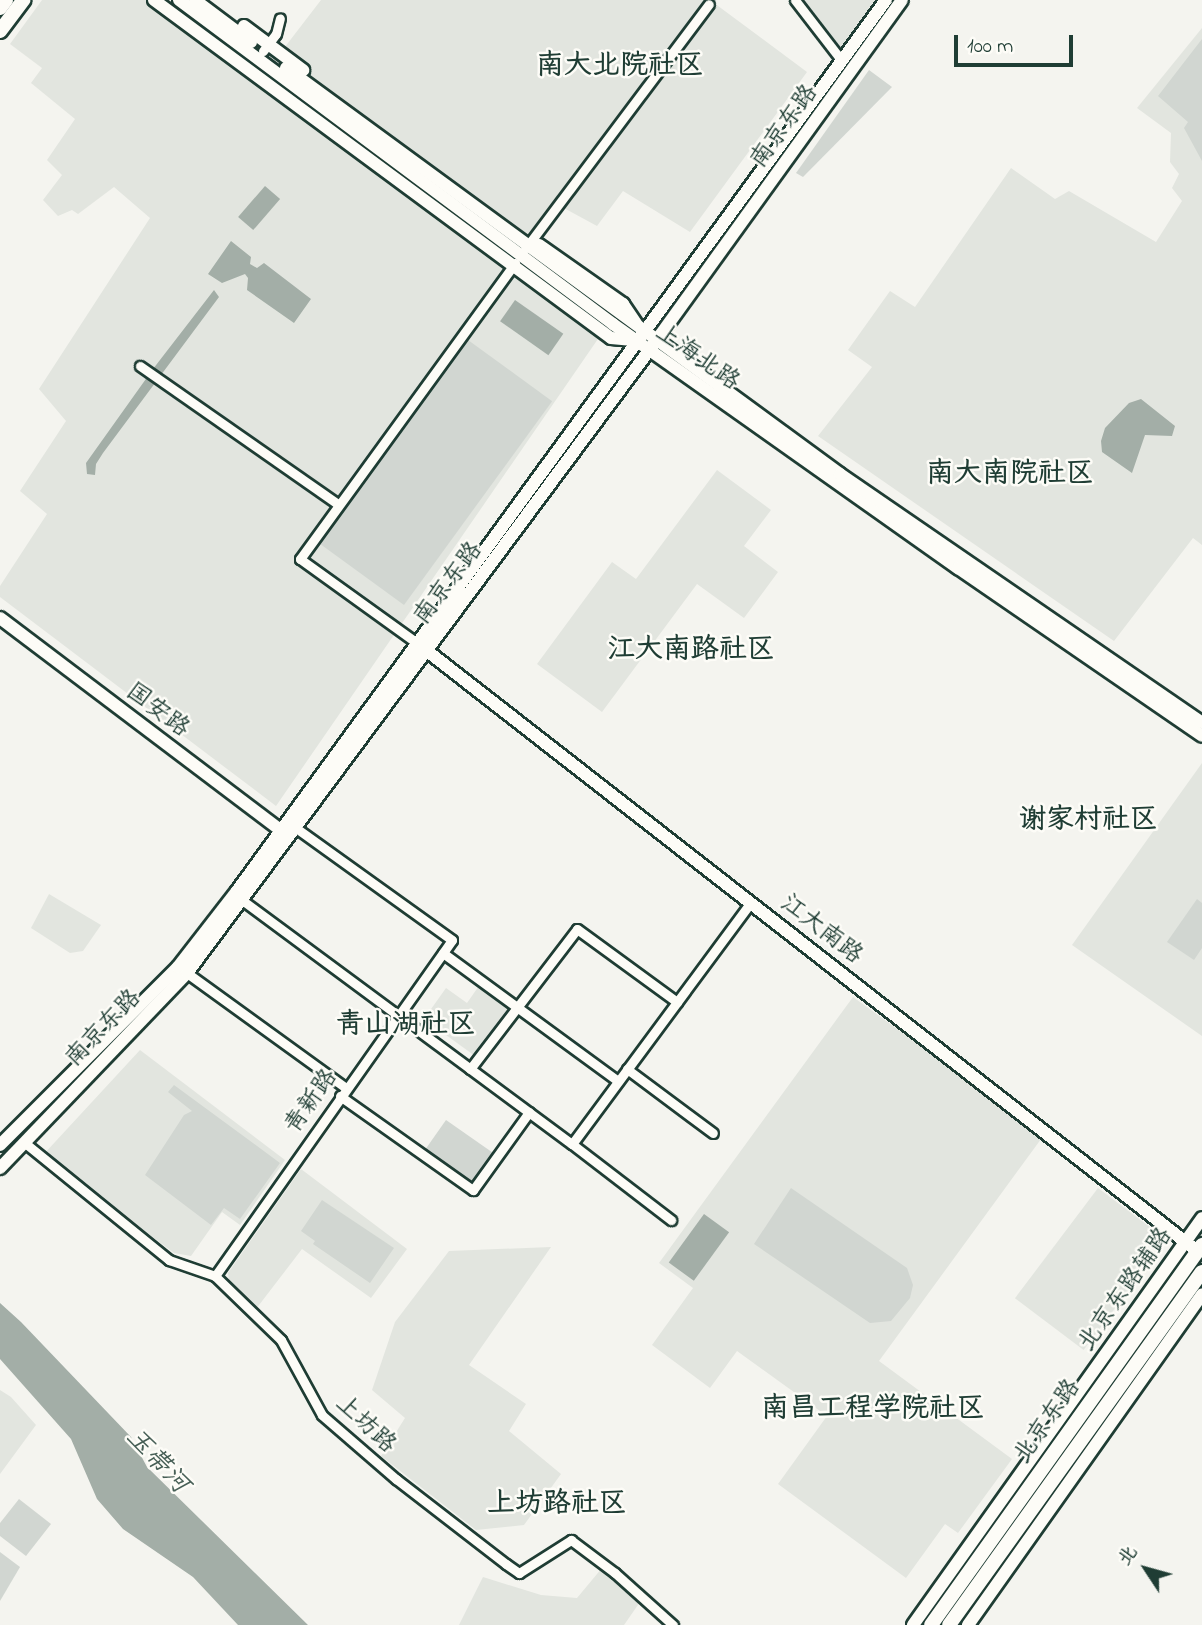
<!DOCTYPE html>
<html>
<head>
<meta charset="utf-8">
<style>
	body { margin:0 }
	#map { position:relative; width:1202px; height:1625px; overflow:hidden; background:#f4f4ef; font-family:"Indie Flower","LXGW WenKai TC",sans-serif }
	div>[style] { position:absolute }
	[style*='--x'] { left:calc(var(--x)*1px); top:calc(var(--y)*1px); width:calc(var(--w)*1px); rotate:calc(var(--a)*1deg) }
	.built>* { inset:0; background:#e2e5df; transform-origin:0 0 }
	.green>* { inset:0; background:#d1d6d1; transform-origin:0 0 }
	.water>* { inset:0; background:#a3aea7; transform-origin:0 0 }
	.roads { filter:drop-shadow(2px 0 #1f3d34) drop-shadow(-2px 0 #1f3d34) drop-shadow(0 2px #1f3d34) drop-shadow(0 -2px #1f3d34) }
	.street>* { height:9px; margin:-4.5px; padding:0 4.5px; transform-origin:4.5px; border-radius:4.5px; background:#fdfcf7 }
	.secondary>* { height:12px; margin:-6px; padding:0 6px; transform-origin:6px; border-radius:6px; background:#fdfcf7 }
	.primary>* { height:14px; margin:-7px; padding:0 7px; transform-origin:7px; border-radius:7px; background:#fdfcf7 }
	span { translate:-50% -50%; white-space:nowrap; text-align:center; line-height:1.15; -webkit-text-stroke:5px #fdfcf7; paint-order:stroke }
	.street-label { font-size:24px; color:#1f3d34 }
	.water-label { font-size:26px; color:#475f56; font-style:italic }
	.quarter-label { font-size:28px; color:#1f3d34; font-weight:700 }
	.north { position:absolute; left:1111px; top:1534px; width:70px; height:70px; -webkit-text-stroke:5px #fdfcf7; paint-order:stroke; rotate:306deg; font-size:19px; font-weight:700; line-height:28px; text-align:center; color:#1f3d34 }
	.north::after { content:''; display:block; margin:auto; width:24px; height:32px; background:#1f3d34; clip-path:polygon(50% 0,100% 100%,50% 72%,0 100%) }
	.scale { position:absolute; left:954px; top:35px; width:119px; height:32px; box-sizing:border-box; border:4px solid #1f3d34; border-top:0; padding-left:9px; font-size:21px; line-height:24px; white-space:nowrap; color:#1f3d34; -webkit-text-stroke:5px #fdfcf7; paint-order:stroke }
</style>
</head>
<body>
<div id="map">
	<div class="built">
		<div style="clip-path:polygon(42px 0,148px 0,258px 82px,321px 0,710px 0,807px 72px,690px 232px,623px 191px,597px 226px,562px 207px,514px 275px,600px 336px,276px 806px,0 597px,0 586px,47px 514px,20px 491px,66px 421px,39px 389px,150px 218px,114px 187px,78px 214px,72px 210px,58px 216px,43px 200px,62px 175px,47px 160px,75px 119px,31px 83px,42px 68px,10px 44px)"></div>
		<div style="clip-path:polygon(800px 0,875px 0,841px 48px)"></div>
		<div style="clip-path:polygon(1202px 28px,1202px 545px,1193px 538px,1114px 641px,818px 436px,872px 367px,848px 350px,890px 291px,915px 307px,1011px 168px,1055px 199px,1069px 191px,1156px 242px,1182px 201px,1172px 188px,1179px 174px,1170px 162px,1171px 133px,1137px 108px)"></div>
		<div style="clip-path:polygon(717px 470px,771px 510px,744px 546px,778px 572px,744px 618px,697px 584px,602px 712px,537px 664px,612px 562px,636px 579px)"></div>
		<div style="clip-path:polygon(1202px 763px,1202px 1036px,1072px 945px)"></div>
		<div style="clip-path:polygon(49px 894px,101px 925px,83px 951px,70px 953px,31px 928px)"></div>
		<div style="clip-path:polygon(481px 983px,512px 1004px,475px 1056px,424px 1019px,446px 988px,467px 1003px)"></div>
		<div style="clip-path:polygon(853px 997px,1044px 1135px,879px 1361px,1012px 1459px,958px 1533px,945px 1524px,906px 1578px,778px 1484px,827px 1416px,737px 1351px,710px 1388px,652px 1345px,693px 1288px,659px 1263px)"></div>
		<div style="clip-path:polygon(140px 1050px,285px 1160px,240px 1225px,222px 1212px,191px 1256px,174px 1253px,43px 1155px)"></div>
		<div style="clip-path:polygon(301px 1169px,407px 1249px,371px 1298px,302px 1249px,256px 1309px,230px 1288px,228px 1273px)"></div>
		<div style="left:1098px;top:1188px;width:86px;height:138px;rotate:37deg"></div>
		<div style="clip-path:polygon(551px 1247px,469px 1365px,526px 1404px,509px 1431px,561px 1474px,524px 1525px,476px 1530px,381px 1456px,405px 1418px,372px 1390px,395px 1322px,449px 1251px)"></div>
		<div style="clip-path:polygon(0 1390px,11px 1397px,36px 1425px,0 1474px)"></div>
		<div style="clip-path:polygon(602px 1568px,640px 1602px,624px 1625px,459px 1625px,483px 1577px,541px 1595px,577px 1598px)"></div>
	</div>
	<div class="green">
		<div style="clip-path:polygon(1202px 39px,1202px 161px,1184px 128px,1188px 122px,1158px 96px)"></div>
		<div style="clip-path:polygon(869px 70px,892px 87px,803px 177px,796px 173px)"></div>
		<div style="left:468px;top:340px;width:104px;height:252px;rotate:36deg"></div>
		<div style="clip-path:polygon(1197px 899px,1202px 903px,1202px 948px,1194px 960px,1167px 942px)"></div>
		<div style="clip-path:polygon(174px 1085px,280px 1163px,240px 1219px,224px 1208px,211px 1225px,145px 1175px,184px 1115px,192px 1111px,168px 1092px)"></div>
		<div style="left:446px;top:1120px;width:62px;height:41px;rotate:35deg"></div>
		<div style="clip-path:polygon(791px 1188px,907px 1268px,913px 1285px,910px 1298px,891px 1321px,870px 1323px,754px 1244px)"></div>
		<div style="clip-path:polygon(322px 1200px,394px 1248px,370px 1283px,313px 1244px,315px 1241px,301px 1231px)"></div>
		<div style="clip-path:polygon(19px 1499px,51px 1524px,26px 1556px,0 1536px,0 1523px)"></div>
		<div style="clip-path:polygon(0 1552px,20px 1567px,0 1601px)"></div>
	</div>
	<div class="water">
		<div style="left:265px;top:186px;width:20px;height:41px;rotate:41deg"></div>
		<div style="clip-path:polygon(231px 241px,251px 257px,250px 264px,257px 268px,264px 263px,311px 299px,294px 323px,247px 290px,248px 278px,245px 274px,222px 283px,208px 274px)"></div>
		<div style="clip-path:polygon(214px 290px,219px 297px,103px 453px,96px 464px,95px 475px,87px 474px,86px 463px,153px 369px)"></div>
		<div style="left:515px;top:300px;width:59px;height:26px;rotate:35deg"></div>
		<div style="clip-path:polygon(1141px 399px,1175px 426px,1172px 436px,1145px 435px,1132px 473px,1102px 452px,1101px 441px,1105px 428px,1129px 403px)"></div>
		<div style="left:704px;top:1214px;width:31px;height:60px;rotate:36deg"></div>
		<div style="clip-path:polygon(0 1303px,21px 1322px,131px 1437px,147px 1467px,308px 1625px,238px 1625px,193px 1577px,123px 1529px,97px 1499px,71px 1439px,0 1359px)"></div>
	</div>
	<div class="roads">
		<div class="street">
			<div style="--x:795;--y:0;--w:77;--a:52.4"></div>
			<div style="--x:263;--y:51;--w:21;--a:-53"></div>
			<div style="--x:276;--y:34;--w:16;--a:-76"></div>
			<div style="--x:525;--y:249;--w:306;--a:-53.1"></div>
			<div style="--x:140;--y:366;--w:241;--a:34.9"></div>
			<div style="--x:417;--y:643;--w:144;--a:-144.3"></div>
			<div style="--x:300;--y:559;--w:366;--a:-54"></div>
			<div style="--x:242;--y:900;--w:410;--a:36.5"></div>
			<div style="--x:572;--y:1144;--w:301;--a:-53.5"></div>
			<div style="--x:443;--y:953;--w:217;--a:36.2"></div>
			<div style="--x:187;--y:973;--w:196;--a:35.9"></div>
			<div style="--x:470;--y:1069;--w:176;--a:-52.6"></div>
			<div style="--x:577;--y:929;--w:124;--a:36.1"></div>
			<div style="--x:627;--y:1069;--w:107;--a:36.7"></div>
			<div style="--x:340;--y:1096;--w:163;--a:35.3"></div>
			<div style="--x:473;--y:1190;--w:96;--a:-54.3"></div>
			<div style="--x:25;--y:1143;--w:186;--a:39.1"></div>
			<div style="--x:169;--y:1260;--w:49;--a:19.2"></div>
			<div style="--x:215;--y:1276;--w:92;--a:44.1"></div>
			<div style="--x:281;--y:1340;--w:85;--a:61.3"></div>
			<div style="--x:322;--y:1415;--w:98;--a:40.9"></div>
			<div style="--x:396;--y:1479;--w:139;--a:37.7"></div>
			<div style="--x:506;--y:1564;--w:16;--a:35"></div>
			<div style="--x:519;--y:1573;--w:62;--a:-32.4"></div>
			<div style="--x:571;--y:1540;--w:55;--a:36.9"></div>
			<div style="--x:615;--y:1573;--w:78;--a:41.9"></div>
			<div style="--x:572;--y:1144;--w:125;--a:37.5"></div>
			<div style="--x:215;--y:1276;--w:411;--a:-54.8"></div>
			<div style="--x:452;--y:940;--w:197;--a:-144.3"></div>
		</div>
		<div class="secondary">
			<div style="--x:154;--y:0;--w:568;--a:36.49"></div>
			<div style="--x:611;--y:338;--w:22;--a:5"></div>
			<div style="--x:179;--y:0;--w:542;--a:36.74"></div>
			<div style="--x:613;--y:324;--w:423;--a:35.3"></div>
			<div style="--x:958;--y:568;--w:296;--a:34.5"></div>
			<div style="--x:195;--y:0;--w:70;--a:36.9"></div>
			<div style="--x:244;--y:26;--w:74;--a:36.7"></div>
			<div style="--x:286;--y:68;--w:687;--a:36.24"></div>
			<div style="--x:840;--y:474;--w:439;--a:34.5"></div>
			<div style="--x:539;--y:245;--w:103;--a:35.1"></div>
			<div style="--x:623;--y:304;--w:23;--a:56"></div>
			<div style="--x:0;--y:618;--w:358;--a:37.1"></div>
			<div style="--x:422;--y:647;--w:983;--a:37.93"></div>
			<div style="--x:0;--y:1145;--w:252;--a:-45"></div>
			<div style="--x:178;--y:967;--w:96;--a:-52.2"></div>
			<div style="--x:237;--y:891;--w:1102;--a:-53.93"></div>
			<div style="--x:0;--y:1168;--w:270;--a:-46.2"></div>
			<div style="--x:187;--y:973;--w:787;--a:-53.42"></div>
			<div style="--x:656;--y:341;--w:420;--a:-54.2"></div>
			<div style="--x:913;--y:1625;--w:499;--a:-54.6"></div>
			<div style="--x:968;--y:1625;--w:405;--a:-54.7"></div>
		</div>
		<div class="primary">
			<div style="--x:0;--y:8;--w:10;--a:-53"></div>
			<div style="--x:0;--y:31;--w:39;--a:-53"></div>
			<div style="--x:931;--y:1625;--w:467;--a:-54.5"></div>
			<div style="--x:949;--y:1625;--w:434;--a:-54.4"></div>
		</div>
	</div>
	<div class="street-label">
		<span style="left:785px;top:127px;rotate:-54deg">南京东路</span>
		<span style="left:697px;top:358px;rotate:35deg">上海北路</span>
		<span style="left:449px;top:584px;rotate:-53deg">南京东路</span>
		<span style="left:157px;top:711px;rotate:37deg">国安路</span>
		<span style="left:821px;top:930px;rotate:38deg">江大南路</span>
		<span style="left:104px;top:1029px;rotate:-46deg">南京东路</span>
		<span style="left:312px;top:1102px;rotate:-55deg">青新路</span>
		<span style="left:1126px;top:1290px;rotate:-55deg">北京东路辅路</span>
		<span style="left:1048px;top:1422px;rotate:-55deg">北京东路</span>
		<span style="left:365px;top:1425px;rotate:43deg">上坊路</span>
	</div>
	<div class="water-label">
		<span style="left:156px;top:1462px;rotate:47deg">玉带河</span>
	</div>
	<div class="quarter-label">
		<span style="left:620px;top:67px">南大北院社区</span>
		<span style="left:1010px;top:475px">南大南院社区</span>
		<span style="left:691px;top:651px">江大南路社区</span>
		<span style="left:1088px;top:821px">谢家村社区</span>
		<span style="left:406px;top:1026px">青山湖社区</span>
		<span style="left:873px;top:1410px">南昌工程学院社区</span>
		<span style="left:557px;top:1505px">上坊路社区</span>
	</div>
	<div class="north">北</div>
	<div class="scale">100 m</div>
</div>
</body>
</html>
